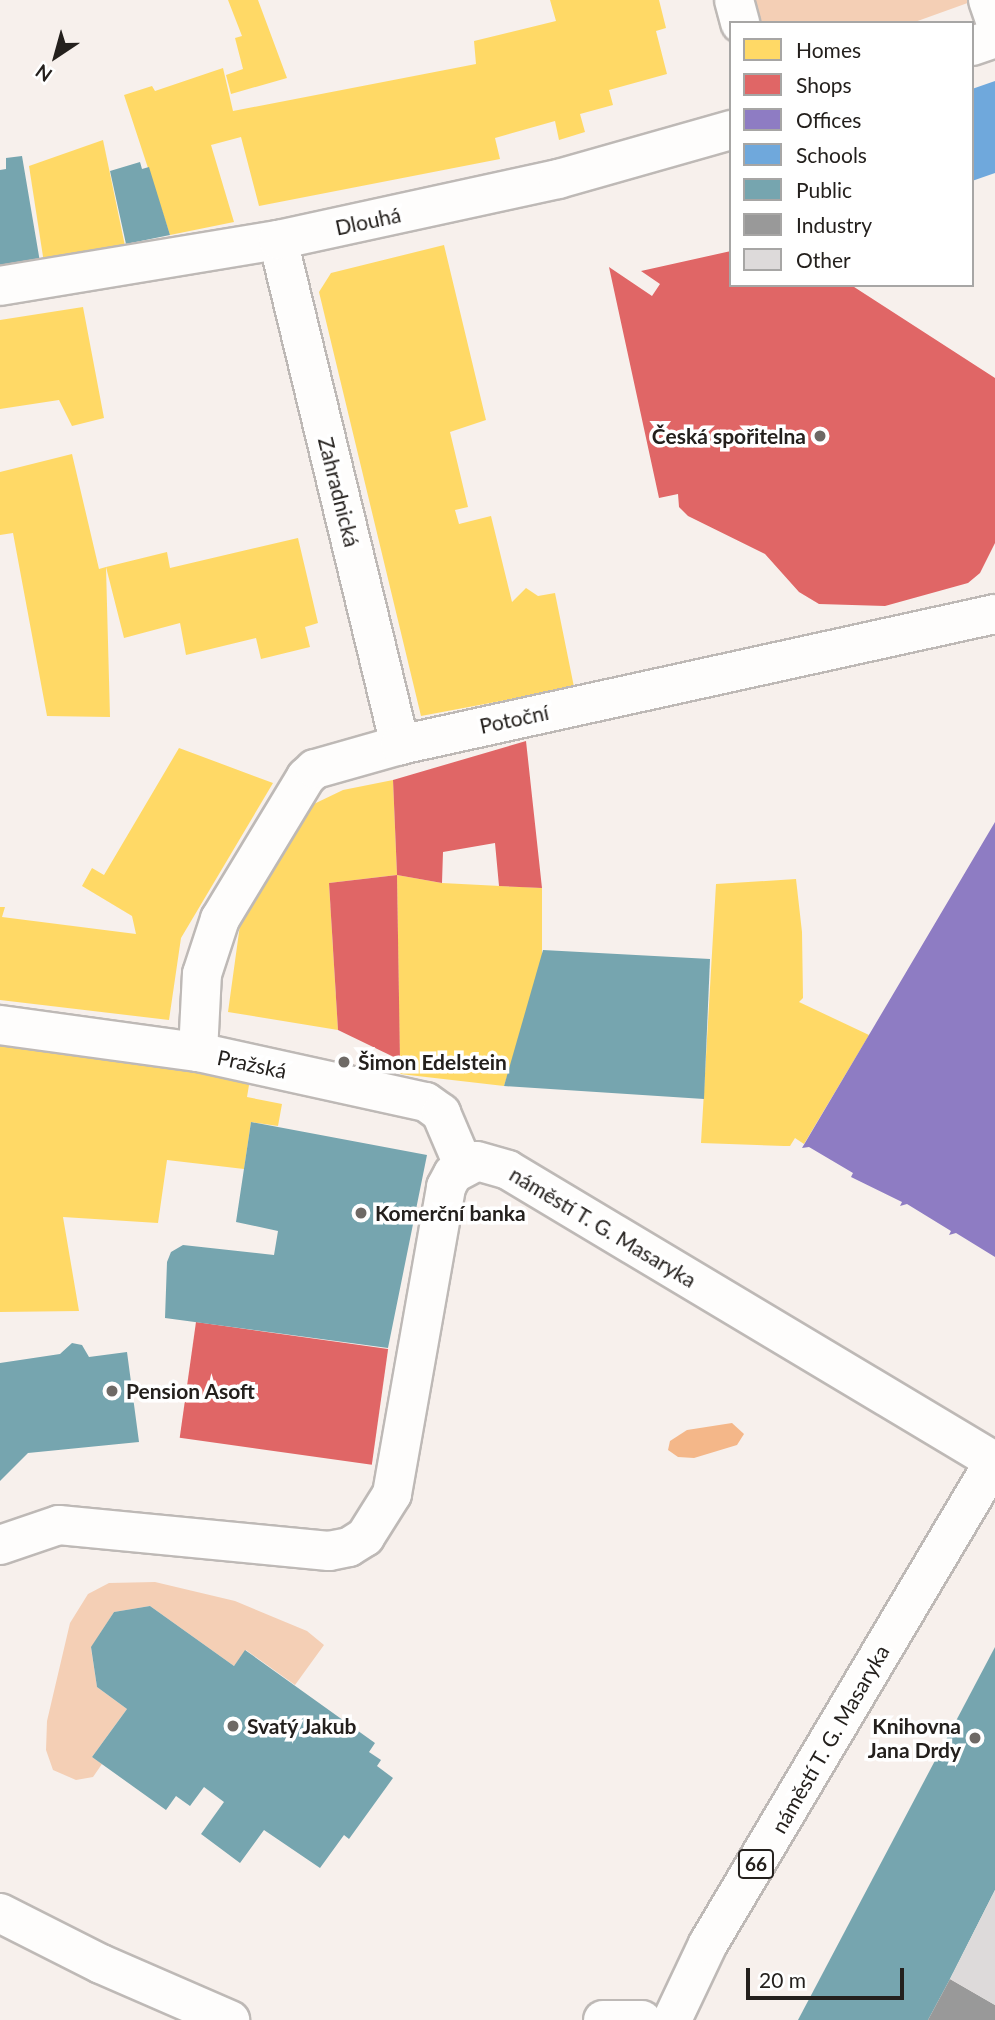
<!DOCTYPE html>
<html>
<head>
<meta charset="utf-8">
<style>
	body { margin:0 }
	#map { position:relative; width:995px; height:2020px; overflow:hidden; background:#f7f0ec; font-family:Lato,sans-serif }
	div>[style] { position:absolute }
	[style*='--x'] { left:calc(var(--x)*1px); top:calc(var(--y)*1px); width:calc(var(--w)*1px); rotate:calc(var(--a)*1deg) }
	.green>* { inset:0; background:#f4cfb5 }
	.water>* { inset:0; background:#f4b789 }
	.homes>* { inset:0; background:#ffd966 }
	.shops>* { inset:0; background:#e06666; transform-origin:0 0 }
	.offices>* { inset:0; background:#8e7cc3 }
	.schools>* { inset:0; background:#6fa8dc }
	.public>* { inset:0; background:#76a5af }
	.industry>* { inset:0; background:#999 }
	.building>* { inset:0; background:#dddada }
	.roads { filter:drop-shadow(2px 0 #beb9b6) drop-shadow(-2px 0 #beb9b6) drop-shadow(0 2px #beb9b6) drop-shadow(0 -2px #beb9b6) }
	.minor>* { height:38px; margin:-19px; padding:0 19px; transform-origin:19px; border-radius:19px; background:#fefdfc }
	.major>* { height:38px; margin:-19px; padding:0 19px; transform-origin:19px; border-radius:19px; background:#fefdfc }
	.dots>* { width:19px; height:19px; translate:-50% -50%; box-sizing:border-box; border:4px solid #fff; border-radius:50% }
	span { translate:-50% -50%; white-space:nowrap; text-align:center; line-height:1.15; -webkit-text-stroke:7px #fff; paint-order:stroke }
	.shield-label span { padding:2px 5px; background:#fff; border:2px solid; border-radius:5px; -webkit-text-stroke-width:0 }
	.shield-label { font-size:19px; color:#24201d; font-weight:700 }
	.street-label { font-size:21px; color:#24201d }
	.poi-label { font-size:21px; color:#24201d; font-weight:700 }
	.right { translate:-100% -50%; text-align:right }
	.left { translate:0 -50%; text-align:left }
	.legend { position:absolute; left:729px; top:21px; width:245px; height:266px; box-sizing:border-box; background:#fff; border:2px solid #a7a6a5; margin:0; padding:9px 12px; list-style:none; font-size:21px; color:#24201d }
	.legend li { display:flex; align-items:center; gap:14px; height:35px }
	.legend b { width:35px; border:2px solid #a7a6a5 }
	.north { position:absolute; left:21px; top:21px; width:70px; height:70px; -webkit-text-stroke:5px #fff; paint-order:stroke; rotate:216deg; font-size:19px; font-weight:700; line-height:28px; text-align:center; color:#24201d }
	.north::after { content:''; display:block; margin:auto; width:24px; height:32px; background:#24201d; clip-path:polygon(50% 0,100% 100%,50% 72%,0 100%) }
	.scale { position:absolute; left:746px; top:1968px; width:158px; height:32px; box-sizing:border-box; border:4px solid #24201d; border-top:0; padding-left:9px; font-size:21px; line-height:24px; white-space:nowrap; color:#24201d; -webkit-text-stroke:5px #fff; paint-order:stroke }
</style>
</head>
<body>
<div id="map">
	<div class="green">
		<div style="clip-path:polygon(741px 0,976px 0,912px 23px,747px 23px)"></div>
		<div style="clip-path:polygon(155px 1582px,235px 1601px,307px 1631px,324px 1645px,295px 1685px,246px 1650px,234px 1666px,150px 1606px,114px 1612px,91px 1648px,97px 1687px,127px 1709px,92px 1757px,102px 1764px,93px 1777px,76px 1780px,53px 1770px,46px 1750px,47px 1721px,70px 1623px,88px 1594px,109px 1583px)"></div>
	</div>
	<div class="water">
		<div style="clip-path:polygon(732px 1423px,744px 1434px,737px 1445px,694px 1458px,678px 1457px,668px 1450px,670px 1441px,687px 1430px)"></div>
	</div>
	<div class="homes">
		<div style="clip-path:polygon(228px 0,258px 0,287px 78px,231px 94px,226px 75px,243px 69px,235px 38px,242px 36px)"></div>
		<div style="clip-path:polygon(550px 0,659px 0,666px 28px,656px 31px,667px 74px,609px 90px,613px 105px,580px 114px,585px 132px,559px 140px,555px 121px,495px 138px,500px 159px,259px 206px,241px 137px,211px 145px,234px 222px,170px 235px,124px 95px,152px 86px,155px 91px,223px 68px,233px 111px,476px 64px,474px 41px,556px 21px)"></div>
		<div style="clip-path:polygon(103px 140px,125px 246px,44px 263px,29px 166px)"></div>
		<div style="clip-path:polygon(444px 245px,486px 420px,450px 432px,468px 507px,455px 510px,459px 524px,491px 516px,512px 602px,526px 588px,538px 596px,555px 593px,574px 687px,421px 716px,319px 292px,331px 273px)"></div>
		<div style="clip-path:polygon(83px 307px,104px 418px,72px 426px,59px 400px,0 409px,0 320px)"></div>
		<div style="clip-path:polygon(72px 454px,99px 569px,106px 567px,110px 717px,47px 716px,13px 533px,0 535px,0 472px)"></div>
		<div style="clip-path:polygon(298px 538px,318px 623px,305px 627px,310px 647px,261px 659px,256px 638px,186px 655px,180px 623px,124px 638px,106px 567px,167px 552px,170px 568px)"></div>
		<div style="clip-path:polygon(179px 748px,273px 783px,181px 938px,169px 1020px,0 1000px,0 907px,5px 907px,2px 917px,136px 934px,132px 916px,82px 886px,92px 868px,104px 875px)"></div>
		<div style="clip-path:polygon(393px 780px,397px 875px,329px 883px,338px 1030px,228px 1012px,243px 903px,293px 814px,343px 790px)"></div>
		<div style="clip-path:polygon(397px 875px,442px 883px,542px 888px,542px 965px,504px 1086px,400px 1074px)"></div>
		<div style="clip-path:polygon(796px 879px,802px 932px,803px 998px,799px 1002px,869px 1035px,804px 1144px,795px 1138px,790px 1146px,784px 1146px,701px 1143px,716px 884px)"></div>
		<div style="clip-path:polygon(0 1043px,250px 1079px,247px 1097px,282px 1104px,278px 1126px,251px 1122px,244px 1169px,167px 1160px,158px 1223px,63px 1217px,79px 1311px,0 1312px)"></div>
	</div>
	<div class="shops">
		<div style="clip-path:polygon(731px 251px,731px 285px,851px 285px,995px 378px,995px 543px,980px 573px,968px 583px,885px 606px,819px 604px,799px 592px,765px 554px,688px 516px,679px 507px,678px 494px,659px 498px,609px 267px,652px 296px,660px 284px,641px 271px)"></div>
		<div style="clip-path:polygon(526px 741px,542px 888px,499px 886px,495px 843px,443px 852px,442px 883px,397px 875px,393px 780px)"></div>
		<div style="clip-path:polygon(397px 875px,400px 1060px,338px 1030px,329px 883px)"></div>
		<div style="left:196px;top:1322px;width:194px;height:117px;rotate:8deg"></div>
	</div>
	<div class="offices">
		<div style="clip-path:polygon(995px 822px,995px 1257px,956px 1233px,949px 1235px,951px 1231px,907px 1204px,900px 1206px,902px 1202px,851px 1177px,853px 1173px,809px 1147px,802px 1148px)"></div>
	</div>
	<div class="schools">
		<div style="clip-path:polygon(995px 81px,995px 173px,972px 181px,972px 89px)"></div>
	</div>
	<div class="public">
		<div style="clip-path:polygon(22px 156px,40px 262px,0 269px,0 170px,6px 169px,6px 158px)"></div>
		<div style="clip-path:polygon(140px 162px,142px 169px,149px 167px,170px 235px,126px 244px,110px 171px)"></div>
		<div style="clip-path:polygon(543px 950px,710px 959px,704px 1099px,504px 1086px)"></div>
		<div style="clip-path:polygon(251px 1122px,427px 1155px,388px 1348px,165px 1318px,167px 1262px,171px 1252px,183px 1245px,274px 1255px,278px 1231px,236px 1222px)"></div>
		<div style="clip-path:polygon(72px 1343px,82px 1345px,89px 1357px,127px 1352px,139px 1442px,28px 1453px,0 1481px,0 1363px,60px 1354px)"></div>
		<div style="clip-path:polygon(150px 1606px,234px 1666px,245px 1650px,375px 1743px,369px 1752px,381px 1760px,377px 1766px,393px 1778px,349px 1839px,344px 1835px,320px 1868px,264px 1830px,240px 1863px,201px 1834px,224px 1802px,204px 1787px,190px 1806px,176px 1796px,166px 1810px,92px 1757px,127px 1709px,97px 1687px,91px 1647px,114px 1612px)"></div>
		<div style="clip-path:polygon(995px 1647px,995px 1890px,950px 1979px,928px 2020px,798px 2020px)"></div>
	</div>
	<div class="industry">
		<div style="clip-path:polygon(950px 1979px,995px 2005px,995px 2020px,928px 2020px)"></div>
	</div>
	<div class="building">
		<div style="clip-path:polygon(995px 1890px,995px 2005px,950px 1979px)"></div>
	</div>
	<div class="roads">
		<div class="minor">
			<div style="--x:734;--y:0;--w:24;--a:75"></div>
			<div style="--x:988;--y:0;--w:21;--a:71"></div>
			<div style="--x:972;--y:46;--w:24;--a:-19"></div>
			<div style="--x:278;--y:240;--w:520;--a:76.42"></div>
			<div style="--x:0;--y:286;--w:282;--a:-9.4"></div>
			<div style="--x:278;--y:240;--w:287;--a:-12.3"></div>
			<div style="--x:558;--y:179;--w:180;--a:-15.8"></div>
			<div style="--x:0;--y:1025;--w:200;--a:7.8"></div>
			<div style="--x:198;--y:1052;--w:233;--a:12.4"></div>
			<div style="--x:426;--y:1102;--w:19;--a:36"></div>
			<div style="--x:441;--y:1113;--w:59;--a:66.9"></div>
			<div style="--x:198;--y:1052;--w:78;--a:-87.1"></div>
			<div style="--x:202;--y:974;--w:58;--a:-71.9"></div>
			<div style="--x:220;--y:919;--w:166;--a:-58.8"></div>
			<div style="--x:306;--y:777;--w:12;--a:-42"></div>
			<div style="--x:315;--y:769;--w:88;--a:-15.8"></div>
			<div style="--x:400;--y:745;--w:609;--a:-12.42"></div>
			<div style="--x:0;--y:1545;--w:62;--a:-18.7"></div>
			<div style="--x:59;--y:1525;--w:271;--a:5.5"></div>
			<div style="--x:329;--y:1551;--w:20;--a:-11"></div>
			<div style="--x:349;--y:1547;--w:19;--a:-32"></div>
			<div style="--x:365;--y:1537;--w:51;--a:-57.9"></div>
			<div style="--x:392;--y:1494;--w:312;--a:-80"></div>
			<div style="--x:446;--y:1187;--w:15;--a:-62"></div>
			<div style="--x:453;--y:1174;--w:27;--a:-28"></div>
			<div style="--x:477;--y:1161;--w:32;--a:16"></div>
			<div style="--x:508;--y:1170;--w:566;--a:30.91"></div>
		</div>
		<div class="major">
			<div style="--x:0;--y:1913;--w:113;--a:26.8"></div>
			<div style="--x:101;--y:1964;--w:141;--a:23.5"></div>
			<div style="--x:603;--y:2020;--w:39;--a:0"></div>
			<div style="--x:672;--y:2020;--w:84;--a:-64.7"></div>
			<div style="--x:708;--y:1944;--w:563;--a:-59.33"></div>
		</div>
	</div>
	<div class="dots">
		<div style="left:820px;top:436px;background:#6e6965"></div>
		<div style="left:344px;top:1062px;background:#6e6965"></div>
		<div style="left:361px;top:1213px;background:#6e6965"></div>
		<div style="left:112px;top:1391px;background:#6e6965"></div>
		<div style="left:233px;top:1726px;background:#6e6965"></div>
		<div style="left:975px;top:1738px;background:#6e6965"></div>
	</div>
	<div class="shield-label">
		<span style="left:756px;top:1864px">66</span>
	</div>
	<div class="street-label">
		<span style="left:368px;top:221px;rotate:-12deg">Dlouhá</span>
		<span style="left:339px;top:492px;rotate:76deg">Zahradnická</span>
		<span style="left:514px;top:719px;rotate:-12deg">Potoční</span>
		<span style="left:252px;top:1064px;rotate:12deg">Pražská</span>
		<span style="left:603px;top:1227px;rotate:31deg">náměstí T. G. Masaryka</span>
		<span style="left:830px;top:1739px;rotate:-60deg">náměstí T. G. Masaryka</span>
	</div>
	<div class="poi-label">
		<span class="right" style="left:806px;top:436px">Česká spořitelna</span>
		<span class="left" style="left:358px;top:1062px">Šimon Edelstein</span>
		<span class="left" style="left:375px;top:1213px">Komerční banka</span>
		<span class="left" style="left:126px;top:1391px">Pension Asoft</span>
		<span class="left" style="left:247px;top:1726px">Svatý Jakub</span>
		<span class="right" style="left:961px;top:1738px">Knihovna<br>Jana Drdy</span>
	</div>
	<ul class="legend">
	<li><b style="height:19px;background:#ffd966"></b>Homes</li>
	<li><b style="height:19px;background:#e06666"></b>Shops</li>
	<li><b style="height:19px;background:#8e7cc3"></b>Offices</li>
	<li><b style="height:19px;background:#6fa8dc"></b>Schools</li>
	<li><b style="height:19px;background:#76a5af"></b>Public</li>
	<li><b style="height:19px;background:#999"></b>Industry</li>
	<li><b style="height:19px;background:#dddada"></b>Other</li>
	</ul>
	<div class="north">N</div>
	<div class="scale">20 m</div>
</div>
</body>
</html>
